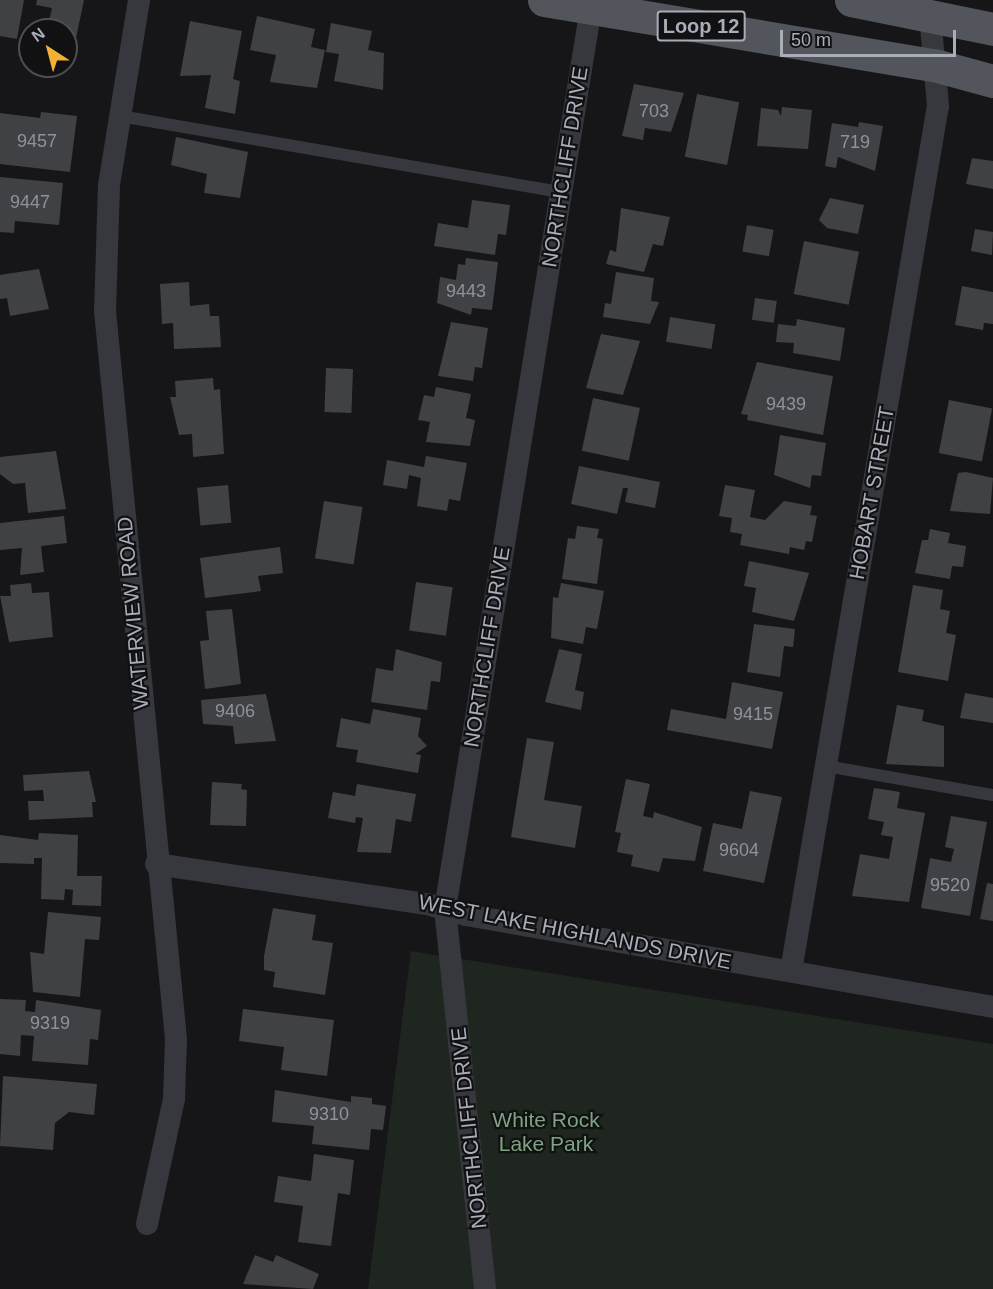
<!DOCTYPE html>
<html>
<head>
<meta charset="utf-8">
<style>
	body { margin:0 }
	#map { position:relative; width:993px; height:1289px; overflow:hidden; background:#161618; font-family:Arial,sans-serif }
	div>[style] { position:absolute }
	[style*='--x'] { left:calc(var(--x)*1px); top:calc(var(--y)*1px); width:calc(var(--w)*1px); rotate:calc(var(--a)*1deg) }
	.green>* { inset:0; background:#1e261f }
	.building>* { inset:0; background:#404145; transform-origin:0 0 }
	.lane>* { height:12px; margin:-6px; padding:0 6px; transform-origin:6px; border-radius:6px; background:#37383d }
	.street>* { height:22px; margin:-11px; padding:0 11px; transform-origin:11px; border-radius:11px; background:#37383d }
	.primary>* { height:33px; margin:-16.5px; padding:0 16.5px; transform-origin:16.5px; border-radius:16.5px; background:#53555c }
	span { translate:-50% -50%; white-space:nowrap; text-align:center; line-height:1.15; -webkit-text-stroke:4.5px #111113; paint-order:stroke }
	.number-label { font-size:18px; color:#8e929b }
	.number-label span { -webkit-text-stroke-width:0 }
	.shield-label span { padding:2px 4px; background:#111113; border:2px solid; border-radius:4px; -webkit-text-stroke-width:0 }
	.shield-label { font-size:20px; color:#a8adb8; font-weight:700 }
	.street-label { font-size:21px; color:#a8adb8 }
	.park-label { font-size:21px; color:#7fa381 }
	.north { position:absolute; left:18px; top:18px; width:60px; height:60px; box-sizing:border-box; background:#111113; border:2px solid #4d4f55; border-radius:50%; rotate:324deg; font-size:16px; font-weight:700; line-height:24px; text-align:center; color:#a8adb8 }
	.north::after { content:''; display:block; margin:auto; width:21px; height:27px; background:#f2b134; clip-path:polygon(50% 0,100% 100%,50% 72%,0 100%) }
	.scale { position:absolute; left:780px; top:30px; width:176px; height:27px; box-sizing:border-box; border:3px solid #a8adb8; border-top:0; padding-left:8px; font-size:18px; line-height:21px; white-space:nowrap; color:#a8adb8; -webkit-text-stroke:4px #111113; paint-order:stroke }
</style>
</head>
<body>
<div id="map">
	<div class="green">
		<div style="clip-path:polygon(411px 951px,993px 1044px,993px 1289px,368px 1289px)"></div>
	</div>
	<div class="building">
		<div style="clip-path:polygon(0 0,24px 0,17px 39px,0 36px)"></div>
		<div style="clip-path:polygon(37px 0,84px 0,75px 43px,66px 42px,66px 30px,47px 30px,52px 8px,36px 5px)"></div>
		<div style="clip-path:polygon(257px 16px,315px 29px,311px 47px,325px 50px,317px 88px,270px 82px,276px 55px,250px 50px)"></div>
		<div style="clip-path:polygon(190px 21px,242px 31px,233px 79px,240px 81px,235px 114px,205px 108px,211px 75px,180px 76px)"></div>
		<div style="clip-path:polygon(331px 23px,372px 31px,368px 50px,384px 53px,383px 90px,334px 81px,339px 54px,326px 52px)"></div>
		<div style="clip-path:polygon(634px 84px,684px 93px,671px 132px,645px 128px,643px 140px,622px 136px)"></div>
		<div style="left:697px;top:94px;width:43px;height:64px;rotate:11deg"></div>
		<div style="clip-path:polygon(782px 107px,812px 110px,808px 149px,757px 146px,761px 108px,778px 110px,781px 116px)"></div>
		<div style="clip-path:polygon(41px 112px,77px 116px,70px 172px,0 164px,0 113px,40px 118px)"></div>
		<div style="clip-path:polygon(859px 122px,883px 126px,875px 171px,838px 157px,836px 168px,825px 166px,832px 123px,858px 127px)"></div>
		<div style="clip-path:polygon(176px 137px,248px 152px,240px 198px,204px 193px,207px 174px,171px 165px)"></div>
		<div style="clip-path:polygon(972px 158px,993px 161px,993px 189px,966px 184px)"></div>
		<div style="clip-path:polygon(0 177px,63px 183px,59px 225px,15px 221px,14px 233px,0 232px)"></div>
		<div style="clip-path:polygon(830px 198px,864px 205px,858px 234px,827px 228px,819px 220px)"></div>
		<div style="clip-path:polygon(472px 200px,510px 205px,506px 235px,498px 234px,495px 255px,434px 246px,438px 223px,468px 228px)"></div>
		<div style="clip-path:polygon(621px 208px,670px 217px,663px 246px,653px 244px,644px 272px,606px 264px,610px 250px,616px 252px)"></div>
		<div style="left:747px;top:225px;width:27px;height:27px;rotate:10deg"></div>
		<div style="clip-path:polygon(975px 229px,993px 232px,992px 255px,971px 251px)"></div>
		<div style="left:804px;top:241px;width:56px;height:54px;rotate:11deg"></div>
		<div style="clip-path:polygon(466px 258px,498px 262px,492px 310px,472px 308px,471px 315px,437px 303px,440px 277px,456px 280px,458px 264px,465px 265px)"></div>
		<div style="clip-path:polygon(39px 269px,49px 309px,10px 316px,7px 298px,0 299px,0 275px)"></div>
		<div style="clip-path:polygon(616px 272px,654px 278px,651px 301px,659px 302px,650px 324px,603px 317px,605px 303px,611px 304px)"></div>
		<div style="clip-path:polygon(189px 282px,190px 306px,209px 304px,210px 316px,219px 316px,221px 347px,174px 349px,173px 323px,162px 324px,160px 284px)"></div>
		<div style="clip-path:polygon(962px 286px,993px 292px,993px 324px,984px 323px,983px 330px,955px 325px)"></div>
		<div style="left:755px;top:298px;width:22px;height:22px;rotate:8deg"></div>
		<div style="left:670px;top:317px;width:46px;height:25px;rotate:9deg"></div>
		<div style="clip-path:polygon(797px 319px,845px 328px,840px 361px,793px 353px,794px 343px,776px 342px,778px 324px,796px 326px)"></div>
		<div style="clip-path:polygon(451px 322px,488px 328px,482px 368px,475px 367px,473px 381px,438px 376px)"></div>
		<div style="clip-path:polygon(601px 334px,640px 341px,623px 395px,586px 388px)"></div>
		<div style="clip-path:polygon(757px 362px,833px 376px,823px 435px,747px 420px,748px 415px,741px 414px)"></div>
		<div style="left:326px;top:368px;width:27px;height:44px;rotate:2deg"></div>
		<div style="clip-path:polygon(213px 378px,214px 390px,220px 389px,224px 454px,193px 457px,192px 434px,179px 435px,170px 397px,176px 397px,175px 381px)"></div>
		<div style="clip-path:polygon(436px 387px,471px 394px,466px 418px,475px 420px,470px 446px,426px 442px,430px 422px,418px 420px,424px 395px,434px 397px)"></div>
		<div style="left:593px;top:398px;width:48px;height:54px;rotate:12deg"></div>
		<div style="left:949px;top:400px;width:44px;height:54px;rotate:11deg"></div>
		<div style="clip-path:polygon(780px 435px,826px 443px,821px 476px,812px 475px,810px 488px,774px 475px)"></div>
		<div style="clip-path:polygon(56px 451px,66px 509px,28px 513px,25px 483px,13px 484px,0 474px,0 457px)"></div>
		<div style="clip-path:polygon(426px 456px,467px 463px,460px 501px,449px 499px,447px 511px,417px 506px,421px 478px,409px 475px,407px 489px,383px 485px,387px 460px,424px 467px)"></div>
		<div style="clip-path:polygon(579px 466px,660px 482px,655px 508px,625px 502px,628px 488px,623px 488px,617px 514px,571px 504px)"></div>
		<div style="clip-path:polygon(966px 472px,993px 478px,990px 514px,950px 511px,958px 473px)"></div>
		<div style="left:228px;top:485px;width:38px;height:31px;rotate:85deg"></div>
		<div style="clip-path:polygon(725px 485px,755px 490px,750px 517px,765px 520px,784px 501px,812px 506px,810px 515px,817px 516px,812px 542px,806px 541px,804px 550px,790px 547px,789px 554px,740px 545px,742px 534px,730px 532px,732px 518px,719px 516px)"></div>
		<div style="left:324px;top:501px;width:39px;height:58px;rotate:9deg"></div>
		<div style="clip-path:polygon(64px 516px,67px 543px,41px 546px,44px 572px,20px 575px,22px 548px,0 550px,0 523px)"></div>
		<div style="clip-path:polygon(577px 526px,599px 529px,597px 538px,603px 539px,597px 584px,562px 579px,568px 538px,575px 539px)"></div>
		<div style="clip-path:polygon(930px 529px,950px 533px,948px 543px,966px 546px,963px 567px,952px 566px,950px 579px,915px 573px,922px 540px,928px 540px)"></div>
		<div style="clip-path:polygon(280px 547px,283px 573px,258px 576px,261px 591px,205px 598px,200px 558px)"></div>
		<div style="clip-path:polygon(749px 561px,809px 573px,794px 621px,752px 612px,756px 588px,744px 586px)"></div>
		<div style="left:416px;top:582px;width:37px;height:49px;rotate:8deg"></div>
		<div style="clip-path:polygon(31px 583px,32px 593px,49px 592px,53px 637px,9px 642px,0 596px,11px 596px,10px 585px)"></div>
		<div style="clip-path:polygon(561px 583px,604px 591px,597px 629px,586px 627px,583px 644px,551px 638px,553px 597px,558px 598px)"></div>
		<div style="clip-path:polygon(913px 585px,943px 590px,940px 609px,950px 611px,946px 633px,956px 635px,948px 681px,898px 672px)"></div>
		<div style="clip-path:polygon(232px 609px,241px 684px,205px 689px,200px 641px,209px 640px,206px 611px)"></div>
		<div style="clip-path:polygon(754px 624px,795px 629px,793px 647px,784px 646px,780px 677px,747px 672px)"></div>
		<div style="clip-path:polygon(396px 649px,442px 662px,440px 682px,431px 681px,427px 710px,371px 702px,376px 668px,393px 671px)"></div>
		<div style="clip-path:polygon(559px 649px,582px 654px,575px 690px,584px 692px,581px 710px,545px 702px)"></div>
		<div style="clip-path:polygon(732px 682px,783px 692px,772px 749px,667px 730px,671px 709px,726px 719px)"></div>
		<div style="clip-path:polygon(965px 693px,993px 698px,993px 723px,960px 718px)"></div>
		<div style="clip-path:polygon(266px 694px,276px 741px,235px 744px,233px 726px,203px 724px,201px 700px)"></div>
		<div style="clip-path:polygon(897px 705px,924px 710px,922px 721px,944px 726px,944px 767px,886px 764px)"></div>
		<div style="clip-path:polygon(373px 709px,421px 718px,418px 736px,427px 746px,415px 754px,421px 755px,418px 773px,356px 762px,358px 750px,336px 747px,341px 718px,370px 724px)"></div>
		<div style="clip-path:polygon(527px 738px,554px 742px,544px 800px,582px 806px,575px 848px,511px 837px)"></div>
		<div style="clip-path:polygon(89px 771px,96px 802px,92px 802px,93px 817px,29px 820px,28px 801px,44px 801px,43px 790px,24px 791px,23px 775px)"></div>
		<div style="clip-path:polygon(626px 779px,650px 784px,643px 816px,653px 818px,654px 812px,702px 827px,695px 861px,663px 858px,659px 872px,631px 866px,633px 855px,617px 852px,621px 833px,615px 832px)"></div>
		<div style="clip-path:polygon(212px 782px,242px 784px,241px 789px,247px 790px,246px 826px,210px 825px)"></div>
		<div style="clip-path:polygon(357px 784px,416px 794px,411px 822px,396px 819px,391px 853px,357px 852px,363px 818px,356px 817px,355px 823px,328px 818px,333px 792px,355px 796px)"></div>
		<div style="clip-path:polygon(874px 788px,900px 792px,897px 808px,925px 813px,909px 902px,852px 896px,860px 854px,889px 859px,893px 837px,881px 835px,884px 822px,868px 819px)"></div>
		<div style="clip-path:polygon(750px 791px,782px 797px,764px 883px,703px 871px,713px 823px,742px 829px)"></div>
		<div style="clip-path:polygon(951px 816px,987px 822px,970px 916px,921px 908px,930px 858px,951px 862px,954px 849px,945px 847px)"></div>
		<div style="clip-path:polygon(39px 833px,78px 835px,77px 876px,102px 876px,101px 906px,72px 905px,73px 890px,65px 889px,64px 900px,41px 899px,42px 858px,34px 858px,34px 864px,0 863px,0 835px,38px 840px)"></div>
		<div style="clip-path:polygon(987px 883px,993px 884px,993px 921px,980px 919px)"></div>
		<div style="clip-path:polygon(273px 908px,316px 915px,312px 940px,333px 943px,325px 995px,273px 987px,275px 972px,264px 970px,264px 956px)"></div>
		<div style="clip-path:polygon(48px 912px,101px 917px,99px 940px,85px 939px,80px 997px,33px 992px,30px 952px,44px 954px)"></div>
		<div style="clip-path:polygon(0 999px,26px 1000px,25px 1011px,35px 1012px,36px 1000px,101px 1010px,98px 1040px,90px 1039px,88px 1065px,32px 1061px,34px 1036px,21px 1035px,20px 1056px,0 1054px)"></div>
		<div style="clip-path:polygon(243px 1009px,334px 1020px,327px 1076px,281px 1070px,284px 1047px,239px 1041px)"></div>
		<div style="clip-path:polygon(3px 1076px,97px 1084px,94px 1115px,69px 1112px,55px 1123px,53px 1150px,0 1146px)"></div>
		<div style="clip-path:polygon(275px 1090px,351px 1102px,351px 1096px,372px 1098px,372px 1104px,386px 1106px,383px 1130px,371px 1129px,369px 1150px,312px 1144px,314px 1126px,272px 1122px)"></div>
		<div style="clip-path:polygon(314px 1154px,354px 1160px,350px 1195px,338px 1193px,331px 1246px,298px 1242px,303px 1206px,274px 1202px,278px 1176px,311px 1181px)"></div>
		<div style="clip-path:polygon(255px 1255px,273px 1262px,276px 1255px,319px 1274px,313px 1289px,243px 1284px)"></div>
	</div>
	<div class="lane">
		<div style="--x:120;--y:116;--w:448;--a:9.8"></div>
		<div style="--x:826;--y:766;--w:169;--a:9.9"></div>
	</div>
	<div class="street">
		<div style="--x:139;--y:0;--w:187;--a:99.2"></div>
		<div style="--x:109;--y:185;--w:126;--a:91.8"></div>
		<div style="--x:105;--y:311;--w:731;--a:84.43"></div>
		<div style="--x:176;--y:1039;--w:60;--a:91.9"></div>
		<div style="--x:174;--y:1099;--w:128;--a:102.2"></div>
		<div style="--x:156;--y:864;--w:274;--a:8.4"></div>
		<div style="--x:427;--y:904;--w:41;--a:15.8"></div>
		<div style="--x:466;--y:915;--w:535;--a:9.9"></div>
		<div style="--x:791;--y:971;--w:877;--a:-80.36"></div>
		<div style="--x:938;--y:106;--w:92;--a:-95"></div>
		<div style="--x:485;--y:1289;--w:382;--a:-96"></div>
		<div style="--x:445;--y:909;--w:913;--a:-80.8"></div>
	</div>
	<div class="primary">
		<div style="--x:544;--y:0;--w:395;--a:9.5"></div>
		<div style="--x:934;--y:65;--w:61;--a:15.2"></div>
		<div style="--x:851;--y:0;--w:145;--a:11.5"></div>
	</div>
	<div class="number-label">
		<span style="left:654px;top:111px">703</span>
		<span style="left:37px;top:141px">9457</span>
		<span style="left:855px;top:142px">719</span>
		<span style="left:30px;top:202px">9447</span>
		<span style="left:466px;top:291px">9443</span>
		<span style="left:786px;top:404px">9439</span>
		<span style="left:235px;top:711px">9406</span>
		<span style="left:753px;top:714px">9415</span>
		<span style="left:739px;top:850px">9604</span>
		<span style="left:950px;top:885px">9520</span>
		<span style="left:50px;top:1023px">9319</span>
		<span style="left:329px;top:1114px">9310</span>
	</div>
	<div class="shield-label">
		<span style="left:701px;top:26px">Loop 12</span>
	</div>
	<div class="street-label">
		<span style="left:565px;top:167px;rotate:-81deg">NORTHCLIFF DRIVE</span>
		<span style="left:872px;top:493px;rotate:-80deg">HOBART STREET</span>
		<span style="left:133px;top:613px;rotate:-95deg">WATERVIEW ROAD</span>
		<span style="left:487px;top:647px;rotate:-81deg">NORTHCLIFF DRIVE</span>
		<span style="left:575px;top:932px;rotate:11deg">WEST LAKE HIGHLANDS DRIVE</span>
		<span style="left:469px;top:1128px;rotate:-96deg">NORTHCLIFF DRIVE</span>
	</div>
	<div class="park-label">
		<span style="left:546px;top:1132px">White Rock<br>Lake Park</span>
	</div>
	<div class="north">N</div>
	<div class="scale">50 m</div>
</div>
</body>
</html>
